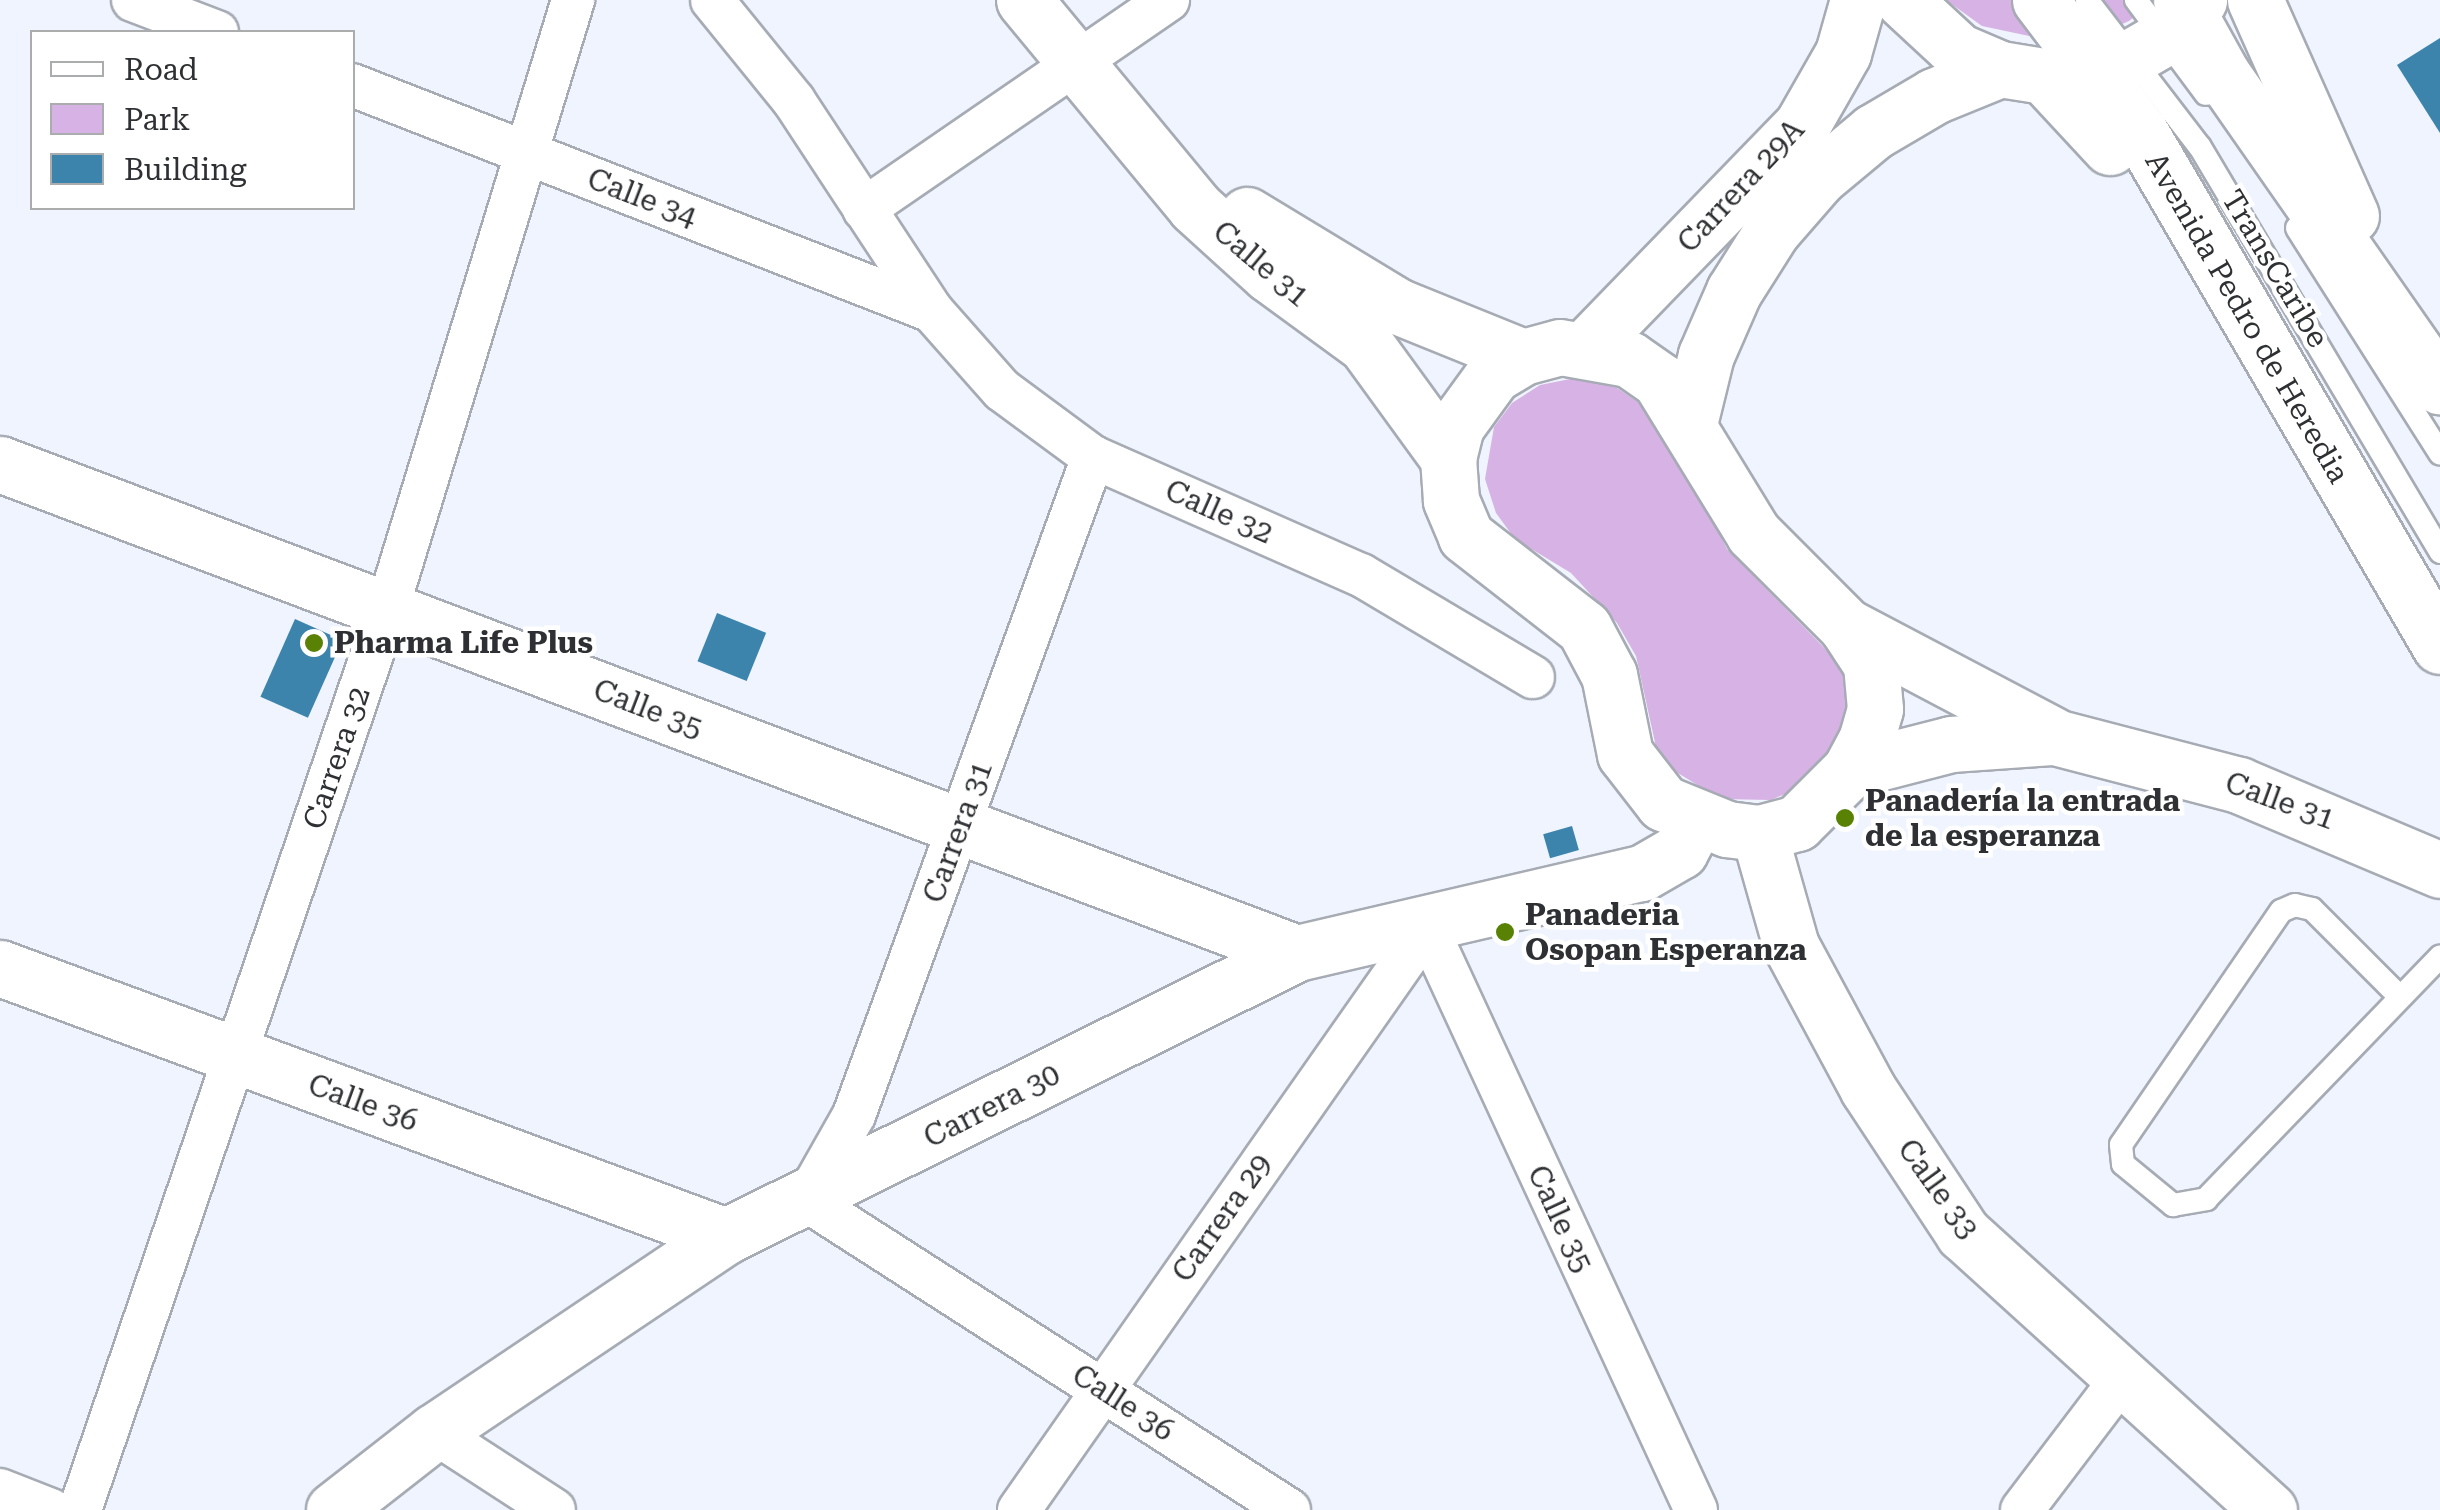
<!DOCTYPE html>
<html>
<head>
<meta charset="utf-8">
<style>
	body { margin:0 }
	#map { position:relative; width:2440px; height:1510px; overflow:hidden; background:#eff4fe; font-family:"Roboto Serif",serif }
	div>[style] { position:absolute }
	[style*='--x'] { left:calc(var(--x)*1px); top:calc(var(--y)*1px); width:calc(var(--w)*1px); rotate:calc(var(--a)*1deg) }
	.green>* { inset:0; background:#d7b2e4 }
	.building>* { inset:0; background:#3c84ac; transform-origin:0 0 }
	.roads { filter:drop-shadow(2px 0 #a6abb4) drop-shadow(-2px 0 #a6abb4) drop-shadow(0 2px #a6abb4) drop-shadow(0 -2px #a6abb4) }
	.lane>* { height:22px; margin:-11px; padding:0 11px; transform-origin:11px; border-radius:11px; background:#fff }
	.street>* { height:42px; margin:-21px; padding:0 21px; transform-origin:21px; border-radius:21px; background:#fff }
	.secondary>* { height:55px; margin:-27.5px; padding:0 27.5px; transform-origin:27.5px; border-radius:27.5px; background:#fff }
	.primary>* { height:55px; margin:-27.5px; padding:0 27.5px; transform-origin:27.5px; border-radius:27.5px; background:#fff }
	.highway>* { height:55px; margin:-27.5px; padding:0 27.5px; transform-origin:27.5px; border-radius:27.5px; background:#fff }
	.dots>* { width:28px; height:28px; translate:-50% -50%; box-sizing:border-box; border:5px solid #fff; border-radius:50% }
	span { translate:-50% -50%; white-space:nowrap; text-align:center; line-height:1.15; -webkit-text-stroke:9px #fff; paint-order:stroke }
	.street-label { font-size:30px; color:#2e3033 }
	.poi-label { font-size:30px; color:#2e3033; font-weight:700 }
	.left { translate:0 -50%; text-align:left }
	.legend { position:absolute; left:30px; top:30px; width:325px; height:180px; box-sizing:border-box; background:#fff; border:2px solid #abacad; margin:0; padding:12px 18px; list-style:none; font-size:30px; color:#2e3033 }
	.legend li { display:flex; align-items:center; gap:20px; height:50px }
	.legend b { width:50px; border:2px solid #abacad }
</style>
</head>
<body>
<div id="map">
	<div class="green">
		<div style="clip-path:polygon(1946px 0,2155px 0,2129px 21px,2090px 38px,2057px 42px,1982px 26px)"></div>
		<div style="clip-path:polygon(1580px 377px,1614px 386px,1641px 404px,1685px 466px,1727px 549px,1844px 668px,1850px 710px,1838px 748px,1808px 784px,1771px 800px,1720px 799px,1673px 770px,1656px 747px,1636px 656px,1617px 623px,1571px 573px,1515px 539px,1496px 513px,1485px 479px,1494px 427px,1512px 403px,1540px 385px)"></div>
	</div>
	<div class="building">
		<div style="clip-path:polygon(2440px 38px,2440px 133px,2397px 65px)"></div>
		<div style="left:717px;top:613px;width:53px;height:52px;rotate:22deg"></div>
		<div style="left:295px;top:619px;width:52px;height:85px;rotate:24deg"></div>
		<div style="left:1572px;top:826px;width:25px;height:30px;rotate:74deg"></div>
	</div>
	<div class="roads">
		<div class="lane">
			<div style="--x:2087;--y:0;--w:185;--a:52.5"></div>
			<div style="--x:2200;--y:147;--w:471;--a:59.3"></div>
			<div style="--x:2136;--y:0;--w:117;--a:53.3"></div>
			<div style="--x:2297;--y:228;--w:267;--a:57.6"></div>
			<div style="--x:2399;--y:996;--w:123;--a:-135"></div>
			<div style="--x:2312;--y:909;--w:17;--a:-167"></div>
			<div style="--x:2295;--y:905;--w:15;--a:157"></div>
			<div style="--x:2281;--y:911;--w:283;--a:124.4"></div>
			<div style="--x:2121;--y:1145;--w:19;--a:84"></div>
			<div style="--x:2123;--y:1164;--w:65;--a:39.4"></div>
			<div style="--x:2173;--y:1205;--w:34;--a:-10"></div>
			<div style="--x:2206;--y:1199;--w:337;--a:-46"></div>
		</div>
		<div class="street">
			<div style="--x:133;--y:0;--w:90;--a:20.9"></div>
			<div style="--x:712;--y:0;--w:130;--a:50.9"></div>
			<div style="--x:794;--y:101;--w:251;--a:56.7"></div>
			<div style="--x:932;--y:311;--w:106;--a:48.5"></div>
			<div style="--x:1002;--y:390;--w:113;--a:36.4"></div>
			<div style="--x:1093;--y:457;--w:293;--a:23.8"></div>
			<div style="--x:1361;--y:575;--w:200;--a:30.7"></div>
			<div style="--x:352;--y:85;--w:622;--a:21.29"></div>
			<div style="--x:864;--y:209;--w:369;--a:-34.5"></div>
			<div style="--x:1093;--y:457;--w:700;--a:109.96"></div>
			<div style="--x:854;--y:1115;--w:98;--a:119.5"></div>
			<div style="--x:806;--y:1200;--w:574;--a:32.69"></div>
			<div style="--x:1427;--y:928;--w:641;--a:65.19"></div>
			<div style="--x:434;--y:1432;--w:143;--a:33"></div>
			<div style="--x:0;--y:1490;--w:55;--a:21.4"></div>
			<div style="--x:80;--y:1510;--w:951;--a:-71.16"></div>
			<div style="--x:387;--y:610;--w:638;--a:-73.04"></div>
			<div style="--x:1019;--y:1510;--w:711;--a:-54.97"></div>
			<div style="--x:2022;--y:1510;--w:167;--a:-52.8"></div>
		</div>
		<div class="secondary">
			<div style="--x:1024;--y:0;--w:268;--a:50.4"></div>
			<div style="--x:1195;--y:207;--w:100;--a:42.2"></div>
			<div style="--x:1269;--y:274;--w:120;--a:36.2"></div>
			<div style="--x:1366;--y:345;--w:140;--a:54"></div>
			<div style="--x:1247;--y:215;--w:175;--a:31.2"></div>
			<div style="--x:1397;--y:306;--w:136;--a:22"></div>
			<div style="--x:1560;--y:347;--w:70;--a:9.9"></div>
			<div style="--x:1629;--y:359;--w:38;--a:35"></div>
			<div style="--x:1660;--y:381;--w:178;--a:58.5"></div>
			<div style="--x:1753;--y:533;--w:132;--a:45"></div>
			<div style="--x:1846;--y:626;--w:45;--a:56.7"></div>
			<div style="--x:1871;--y:664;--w:45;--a:84.9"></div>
			<div style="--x:1875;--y:709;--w:32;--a:106"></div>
			<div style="--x:1866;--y:740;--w:34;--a:118"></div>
			<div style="--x:1850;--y:770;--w:75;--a:135"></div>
			<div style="--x:1797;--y:823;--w:39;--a:165"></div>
			<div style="--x:1759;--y:833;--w:32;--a:-173"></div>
			<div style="--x:1727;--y:829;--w:69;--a:-157.9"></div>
			<div style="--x:1663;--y:803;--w:62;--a:-127.8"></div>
			<div style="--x:1625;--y:754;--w:81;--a:-101.4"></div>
			<div style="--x:1609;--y:675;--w:53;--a:-118"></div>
			<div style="--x:1584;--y:628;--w:150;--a:-142.1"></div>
			<div style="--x:1466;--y:536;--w:39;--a:-113"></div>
			<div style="--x:1451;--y:500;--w:42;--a:-94.1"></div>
			<div style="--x:1448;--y:458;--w:33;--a:-76"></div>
			<div style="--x:1456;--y:426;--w:63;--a:-54"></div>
			<div style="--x:1493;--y:375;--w:35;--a:-31"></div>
			<div style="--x:1523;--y:357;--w:38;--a:-15"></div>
			<div style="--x:1586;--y:348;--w:310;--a:-45.9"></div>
			<div style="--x:1802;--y:125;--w:83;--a:-60.3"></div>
			<div style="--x:1843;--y:53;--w:55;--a:-74.2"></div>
			<div style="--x:1689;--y:424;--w:71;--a:-76.2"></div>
			<div style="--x:1706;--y:355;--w:70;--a:-66.4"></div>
			<div style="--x:1734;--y:291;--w:71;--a:-57.7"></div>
			<div style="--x:1772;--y:231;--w:70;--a:-49"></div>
			<div style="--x:1818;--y:178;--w:72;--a:-39.9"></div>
			<div style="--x:1873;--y:132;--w:71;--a:-30.5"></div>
			<div style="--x:1934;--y:96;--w:71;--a:-22.2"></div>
			<div style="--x:0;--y:464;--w:1386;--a:20.66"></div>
			<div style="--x:1846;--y:626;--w:234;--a:27.8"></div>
			<div style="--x:1850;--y:770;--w:104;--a:-14.4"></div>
			<div style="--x:1951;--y:744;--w:104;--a:-3.9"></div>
			<div style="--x:2055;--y:737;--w:190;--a:14.6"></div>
			<div style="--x:2239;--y:785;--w:218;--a:22.9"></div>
			<div style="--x:1759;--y:833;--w:117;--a:74.2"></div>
			<div style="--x:1791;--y:946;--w:162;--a:61.7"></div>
			<div style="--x:1868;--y:1089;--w:173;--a:56.6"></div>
			<div style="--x:1963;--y:1233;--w:413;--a:42.2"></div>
			<div style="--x:0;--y:968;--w:774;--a:20.26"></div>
			<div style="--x:334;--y:1510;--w:127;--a:-38"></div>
			<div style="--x:434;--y:1432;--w:352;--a:-33.9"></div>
			<div style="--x:726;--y:1236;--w:637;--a:-26.36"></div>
			<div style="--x:1297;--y:953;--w:354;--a:-13.1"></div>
			<div style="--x:1642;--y:873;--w:44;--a:-30.1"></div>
			<div style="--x:1680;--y:851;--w:34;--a:-62"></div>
		</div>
		<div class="primary">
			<div style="--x:1903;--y:0;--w:75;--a:42.8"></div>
			<div style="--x:1958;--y:51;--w:46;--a:23.2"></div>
			<div style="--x:2000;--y:69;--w:45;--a:9"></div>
			<div style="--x:2044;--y:76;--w:49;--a:-5.8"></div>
			<div style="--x:2093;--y:71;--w:40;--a:-20.2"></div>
			<div style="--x:2131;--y:57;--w:38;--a:-30"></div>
			<div style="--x:2164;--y:38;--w:52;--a:-47.4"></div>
		</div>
		<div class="highway">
			<div style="--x:2040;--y:0;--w:166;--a:52.9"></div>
			<div style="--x:2140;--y:132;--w:595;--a:59.73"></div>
			<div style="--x:2181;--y:0;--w:85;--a:61"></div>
			<div style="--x:2222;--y:74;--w:381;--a:55.1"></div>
			<div style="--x:2255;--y:0;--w:236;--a:66"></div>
			<div style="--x:2044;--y:76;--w:97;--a:47.1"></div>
		</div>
	</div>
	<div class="dots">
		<div style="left:314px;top:643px;background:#598104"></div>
		<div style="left:1845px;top:818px;background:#598104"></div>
		<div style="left:1505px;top:932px;background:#598104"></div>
	</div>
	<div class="street-label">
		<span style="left:1741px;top:186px;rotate:-47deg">Carrera 29A</span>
		<span style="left:642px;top:198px;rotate:21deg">Calle 34</span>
		<span style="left:1261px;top:264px;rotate:40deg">Calle 31</span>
		<span style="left:2275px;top:269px;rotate:59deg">TransCaribe</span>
		<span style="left:2247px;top:318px;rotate:60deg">Avenida Pedro de Heredia</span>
		<span style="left:1219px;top:512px;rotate:24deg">Calle 32</span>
		<span style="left:648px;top:709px;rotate:21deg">Calle 35</span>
		<span style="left:337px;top:758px;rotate:-71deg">Carrera 32</span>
		<span style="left:2280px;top:801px;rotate:20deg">Calle 31</span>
		<span style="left:958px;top:832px;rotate:-70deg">Carrera 31</span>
		<span style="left:363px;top:1103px;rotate:20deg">Calle 36</span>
		<span style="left:992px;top:1106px;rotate:-27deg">Carrera 30</span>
		<span style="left:1938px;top:1189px;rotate:54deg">Calle 33</span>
		<span style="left:1222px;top:1218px;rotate:-55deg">Carrera 29</span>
		<span style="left:1560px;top:1219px;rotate:65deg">Calle 35</span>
		<span style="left:1123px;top:1403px;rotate:33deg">Calle 36</span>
	</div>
	<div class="poi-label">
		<span class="left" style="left:334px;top:643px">Pharma Life Plus</span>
		<span class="left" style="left:1865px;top:818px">Panadería la entrada<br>de la esperanza</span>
		<span class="left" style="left:1525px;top:932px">Panaderia<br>Osopan Esperanza</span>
	</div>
	<ul class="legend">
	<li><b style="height:12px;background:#fff"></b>Road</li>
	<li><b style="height:28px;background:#d7b2e4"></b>Park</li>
	<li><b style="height:28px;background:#3c84ac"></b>Building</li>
	</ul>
</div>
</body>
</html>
